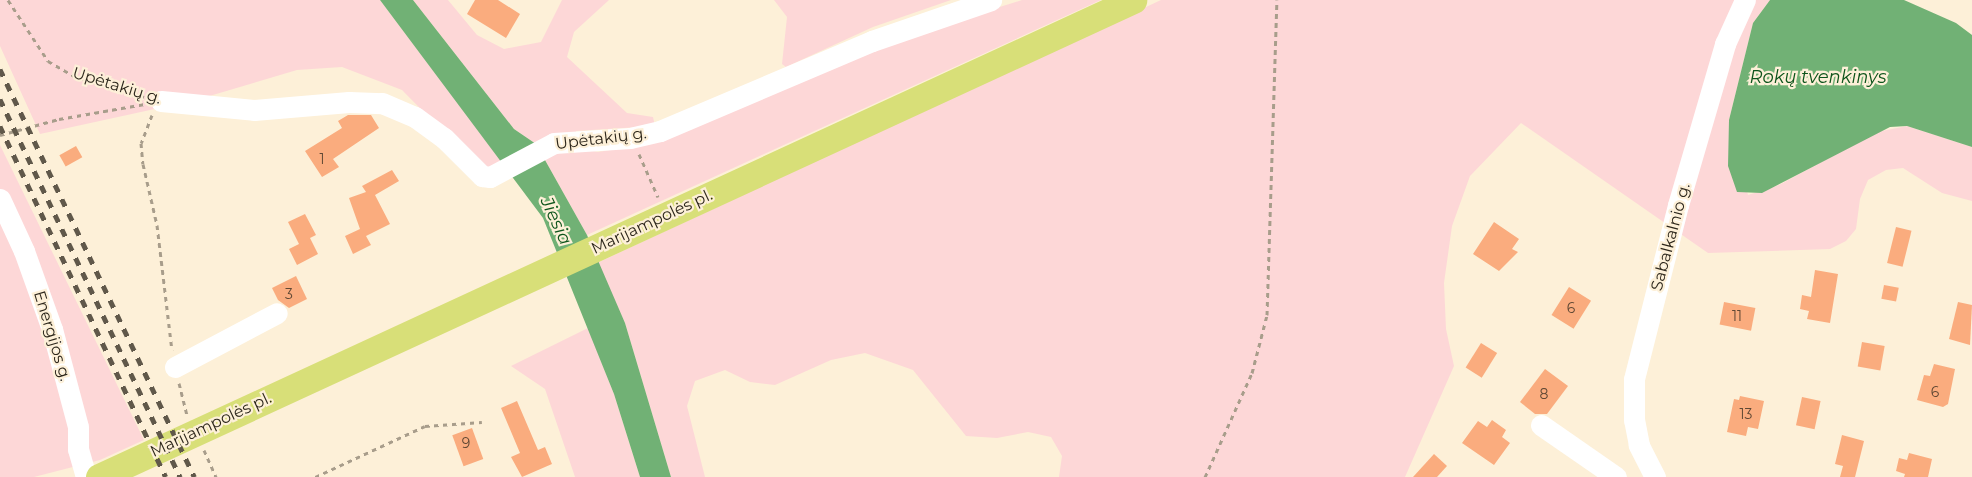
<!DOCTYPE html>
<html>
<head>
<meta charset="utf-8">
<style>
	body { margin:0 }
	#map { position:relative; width:1972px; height:477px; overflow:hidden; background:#fdf0d8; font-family:Montserrat,sans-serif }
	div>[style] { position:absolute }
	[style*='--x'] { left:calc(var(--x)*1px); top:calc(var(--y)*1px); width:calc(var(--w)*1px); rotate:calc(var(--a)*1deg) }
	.green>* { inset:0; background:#fdd7d7 }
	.water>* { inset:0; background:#71b175 }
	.building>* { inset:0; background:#faac7e; transform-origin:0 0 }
	.path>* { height:3px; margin-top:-1.5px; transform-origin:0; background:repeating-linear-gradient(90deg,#a89d8b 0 4.5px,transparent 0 9px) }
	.minor>* { height:21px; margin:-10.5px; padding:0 10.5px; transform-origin:10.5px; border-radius:10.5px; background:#fff }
	.major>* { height:27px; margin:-13.5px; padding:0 13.5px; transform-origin:13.5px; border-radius:13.5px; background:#d8df78 }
	.rail>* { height:4.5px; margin-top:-2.25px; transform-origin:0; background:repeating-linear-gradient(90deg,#60584a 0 8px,transparent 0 16px) }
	span { translate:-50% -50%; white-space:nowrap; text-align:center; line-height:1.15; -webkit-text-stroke:4.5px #fdf0d8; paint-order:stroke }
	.number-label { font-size:14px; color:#604834 }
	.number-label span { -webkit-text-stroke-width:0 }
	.street-label { font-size:16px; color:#2c261b }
	.water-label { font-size:18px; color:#0d541b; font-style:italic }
</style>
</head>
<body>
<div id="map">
	<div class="green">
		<div style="clip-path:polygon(0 0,380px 0,503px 163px,495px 169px,477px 166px,402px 90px,342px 67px,297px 70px,196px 100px,40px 134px,0 46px)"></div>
		<div style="clip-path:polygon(413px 0,448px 0,477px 35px,504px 49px,541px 42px,562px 0,609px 0,574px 32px,567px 57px,627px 113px,653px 117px,655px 126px,576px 131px,579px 148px,598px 152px,622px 148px,911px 35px,1022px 0,1101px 0,587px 235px,536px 144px,514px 129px)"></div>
		<div style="clip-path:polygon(774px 0,951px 0,873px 27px,786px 67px,782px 64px,787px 17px)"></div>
		<div style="clip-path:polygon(1161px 0,1770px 0,1753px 23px,1729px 120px,1748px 195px,1779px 185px,1877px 132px,1907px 126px,1972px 147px,1972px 201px,1942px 193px,1903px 168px,1886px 170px,1868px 180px,1860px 199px,1856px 229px,1846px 241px,1830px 249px,1708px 253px,1521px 123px,1470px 176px,1452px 226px,1444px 283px,1446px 329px,1454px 366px,1405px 477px,1059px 477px,1062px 456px,1051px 437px,1028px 432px,997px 438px,966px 436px,913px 370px,865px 353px,831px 360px,775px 385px,750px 382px,725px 370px,695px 381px,687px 406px,705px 477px,671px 477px,625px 323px,597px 263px)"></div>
		<div style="clip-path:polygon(0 145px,144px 440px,100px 460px,34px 477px,0 477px)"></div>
		<div style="clip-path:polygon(588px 328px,614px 394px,640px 477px,575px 477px,545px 389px,511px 366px)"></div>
	</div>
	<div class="water">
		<div style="clip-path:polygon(380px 0,413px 0,514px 129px,536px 144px,587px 235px,625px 323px,671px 477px,640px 477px,614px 394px,543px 218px)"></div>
		<div style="clip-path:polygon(1770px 0,1904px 0,1956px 23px,1972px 35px,1972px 147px,1907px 126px,1890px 127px,1762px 193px,1737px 192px,1728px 166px,1729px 120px,1753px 23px)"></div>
	</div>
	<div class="building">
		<div style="clip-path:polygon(475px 0,498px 0,520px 14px,506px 38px,467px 14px)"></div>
		<div style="clip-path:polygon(348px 115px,371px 115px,379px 128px,333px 159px,339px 167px,322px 177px,305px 151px,342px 128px,338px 121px)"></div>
		<div style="left:76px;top:146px;width:13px;height:19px;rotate:61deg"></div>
		<div style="clip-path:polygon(392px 170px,399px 181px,375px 195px,390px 224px,366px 236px,371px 245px,353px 254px,345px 236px,360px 229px,349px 198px,366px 192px,362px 186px)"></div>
		<div style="clip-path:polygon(305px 214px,316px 235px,310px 238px,318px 254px,297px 265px,289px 249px,299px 244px,288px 222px)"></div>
		<div style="clip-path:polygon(1494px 222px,1519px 239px,1512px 249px,1518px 252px,1499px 271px,1473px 254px)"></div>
		<div style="left:1896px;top:227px;width:16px;height:37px;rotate:14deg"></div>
		<div style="clip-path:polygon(1815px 270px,1838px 274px,1830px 323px,1807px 319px,1809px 311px,1800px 309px,1802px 295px,1811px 297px)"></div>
		<div style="clip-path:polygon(296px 276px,307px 299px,289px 308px,278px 300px,272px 288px)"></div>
		<div style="left:1884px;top:285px;width:15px;height:14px;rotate:11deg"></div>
		<div style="left:1569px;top:287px;width:26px;height:33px;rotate:32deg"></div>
		<div style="left:1724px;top:302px;width:32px;height:23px;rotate:11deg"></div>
		<div style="clip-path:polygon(1958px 302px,1972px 305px,1970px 345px,1949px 339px)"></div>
		<div style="left:1862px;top:342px;width:23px;height:25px;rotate:10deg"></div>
		<div style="left:1481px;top:343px;width:19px;height:29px;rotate:32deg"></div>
		<div style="clip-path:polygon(1934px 364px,1955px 369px,1948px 404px,1943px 407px,1917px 400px,1924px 375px,1930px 376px)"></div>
		<div style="clip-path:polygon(1545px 369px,1568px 386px,1547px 414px,1535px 414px,1520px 402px)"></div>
		<div style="clip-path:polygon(1740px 396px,1764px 401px,1758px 429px,1748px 427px,1746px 436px,1727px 432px,1734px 399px,1739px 400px)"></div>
		<div style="left:1802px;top:397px;width:19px;height:29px;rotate:12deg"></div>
		<div style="clip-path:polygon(517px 401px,538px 450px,545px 447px,552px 464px,522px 477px,511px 457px,520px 453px,501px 408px)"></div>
		<div style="clip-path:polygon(1492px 420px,1506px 430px,1502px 437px,1510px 443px,1494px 465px,1462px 443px,1478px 421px,1487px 427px)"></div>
		<div style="left:472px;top:428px;width:33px;height:21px;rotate:70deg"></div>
		<div style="clip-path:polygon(1842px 435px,1864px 441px,1855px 477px,1840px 477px,1843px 466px,1835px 464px)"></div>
		<div style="clip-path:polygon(1909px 453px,1932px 459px,1928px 477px,1904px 477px,1905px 474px,1896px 471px,1899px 458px,1907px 460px)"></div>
		<div style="clip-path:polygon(1434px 454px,1447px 466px,1437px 477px,1413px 477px)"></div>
	</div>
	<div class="path">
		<div style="--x:8;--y:0;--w:73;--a:56.7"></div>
		<div style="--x:48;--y:61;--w:30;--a:30"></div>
		<div style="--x:74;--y:76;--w:73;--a:16.7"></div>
		<div style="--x:152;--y:115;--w:30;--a:111"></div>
		<div style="--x:141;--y:143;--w:21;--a:85"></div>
		<div style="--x:143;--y:164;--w:63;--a:77.1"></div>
		<div style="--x:157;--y:225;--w:126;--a:83.2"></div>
		<div style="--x:0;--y:135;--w:61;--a:-15.2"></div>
		<div style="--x:59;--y:119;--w:87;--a:-9.9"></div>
		<div style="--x:639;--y:154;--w:47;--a:66.2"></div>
		<div style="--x:179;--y:383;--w:32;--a:76"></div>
		<div style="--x:204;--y:450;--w:30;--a:66"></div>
		<div style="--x:315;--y:477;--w:121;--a:-24.9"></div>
		<div style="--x:425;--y:426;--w:57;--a:-4"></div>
		<div style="--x:1205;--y:477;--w:114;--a:-65.7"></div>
		<div style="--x:1252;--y:373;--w:60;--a:-75.5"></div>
		<div style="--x:1267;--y:315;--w:315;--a:-88.2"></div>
	</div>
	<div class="minor">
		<div style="--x:161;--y:101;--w:93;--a:5.5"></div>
		<div style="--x:254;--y:110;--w:95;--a:-4.8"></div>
		<div style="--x:349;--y:102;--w:33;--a:2"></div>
		<div style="--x:382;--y:103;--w:36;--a:23"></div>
		<div style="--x:415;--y:117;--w:36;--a:36"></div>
		<div style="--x:444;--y:138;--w:54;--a:45"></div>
		<div style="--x:482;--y:176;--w:8;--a:7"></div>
		<div style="--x:490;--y:177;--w:72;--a:-28"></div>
		<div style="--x:554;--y:143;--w:76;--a:-3.8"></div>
		<div style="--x:630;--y:138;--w:31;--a:-13"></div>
		<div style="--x:660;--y:131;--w:230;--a:-23"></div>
		<div style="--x:872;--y:41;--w:126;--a:-19"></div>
		<div style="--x:0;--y:199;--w:57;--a:65.2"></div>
		<div style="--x:24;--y:251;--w:83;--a:70.3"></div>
		<div style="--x:52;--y:329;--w:101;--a:75.1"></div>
		<div style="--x:78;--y:427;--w:22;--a:90"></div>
		<div style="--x:78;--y:449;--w:29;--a:74"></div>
		<div style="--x:175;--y:367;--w:115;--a:-27.9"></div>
		<div style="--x:1541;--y:425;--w:91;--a:34.7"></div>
		<div style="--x:1655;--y:477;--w:36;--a:-117"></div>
		<div style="--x:1639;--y:445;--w:25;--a:-101"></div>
		<div style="--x:1634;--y:420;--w:41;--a:-90"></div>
		<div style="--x:1634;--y:379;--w:179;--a:-75.8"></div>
		<div style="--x:1678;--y:205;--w:168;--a:-73.7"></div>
		<div style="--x:1725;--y:44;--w:48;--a:-65.6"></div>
	</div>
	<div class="major">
		<div style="--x:99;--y:477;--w:1139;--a:-24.76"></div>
	</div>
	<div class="rail">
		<div style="--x:0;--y:69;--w:452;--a:64.5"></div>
		<div style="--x:0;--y:99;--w:419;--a:64.5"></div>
		<div style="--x:0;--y:126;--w:388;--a:64.7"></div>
	</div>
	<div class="number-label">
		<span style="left:322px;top:159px">1</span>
		<span style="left:289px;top:294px">3</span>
		<span style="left:1571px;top:308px">6</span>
		<span style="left:1737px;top:316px">11</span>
		<span style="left:1935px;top:392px">6</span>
		<span style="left:1544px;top:394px">8</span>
		<span style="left:1746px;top:414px">13</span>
		<span style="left:466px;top:443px">9</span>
	</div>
	<div class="street-label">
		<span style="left:117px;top:86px;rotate:17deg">Upėtakių g.</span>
		<span style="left:601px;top:139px;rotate:-7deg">Upėtakių g.</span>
		<span style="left:652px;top:222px;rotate:-25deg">Marijampolės pl.</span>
		<span style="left:1671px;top:237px;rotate:-75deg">Sabalkalnio g.</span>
		<span style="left:52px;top:336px;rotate:73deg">Energijos g.</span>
		<span style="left:211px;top:425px;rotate:-25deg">Marijampolės pl.</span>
	</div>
	<div class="water-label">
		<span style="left:1818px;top:77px">Rokų tvenkinys</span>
		<span style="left:556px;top:221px;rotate:65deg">Jiesia</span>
	</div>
</div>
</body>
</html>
